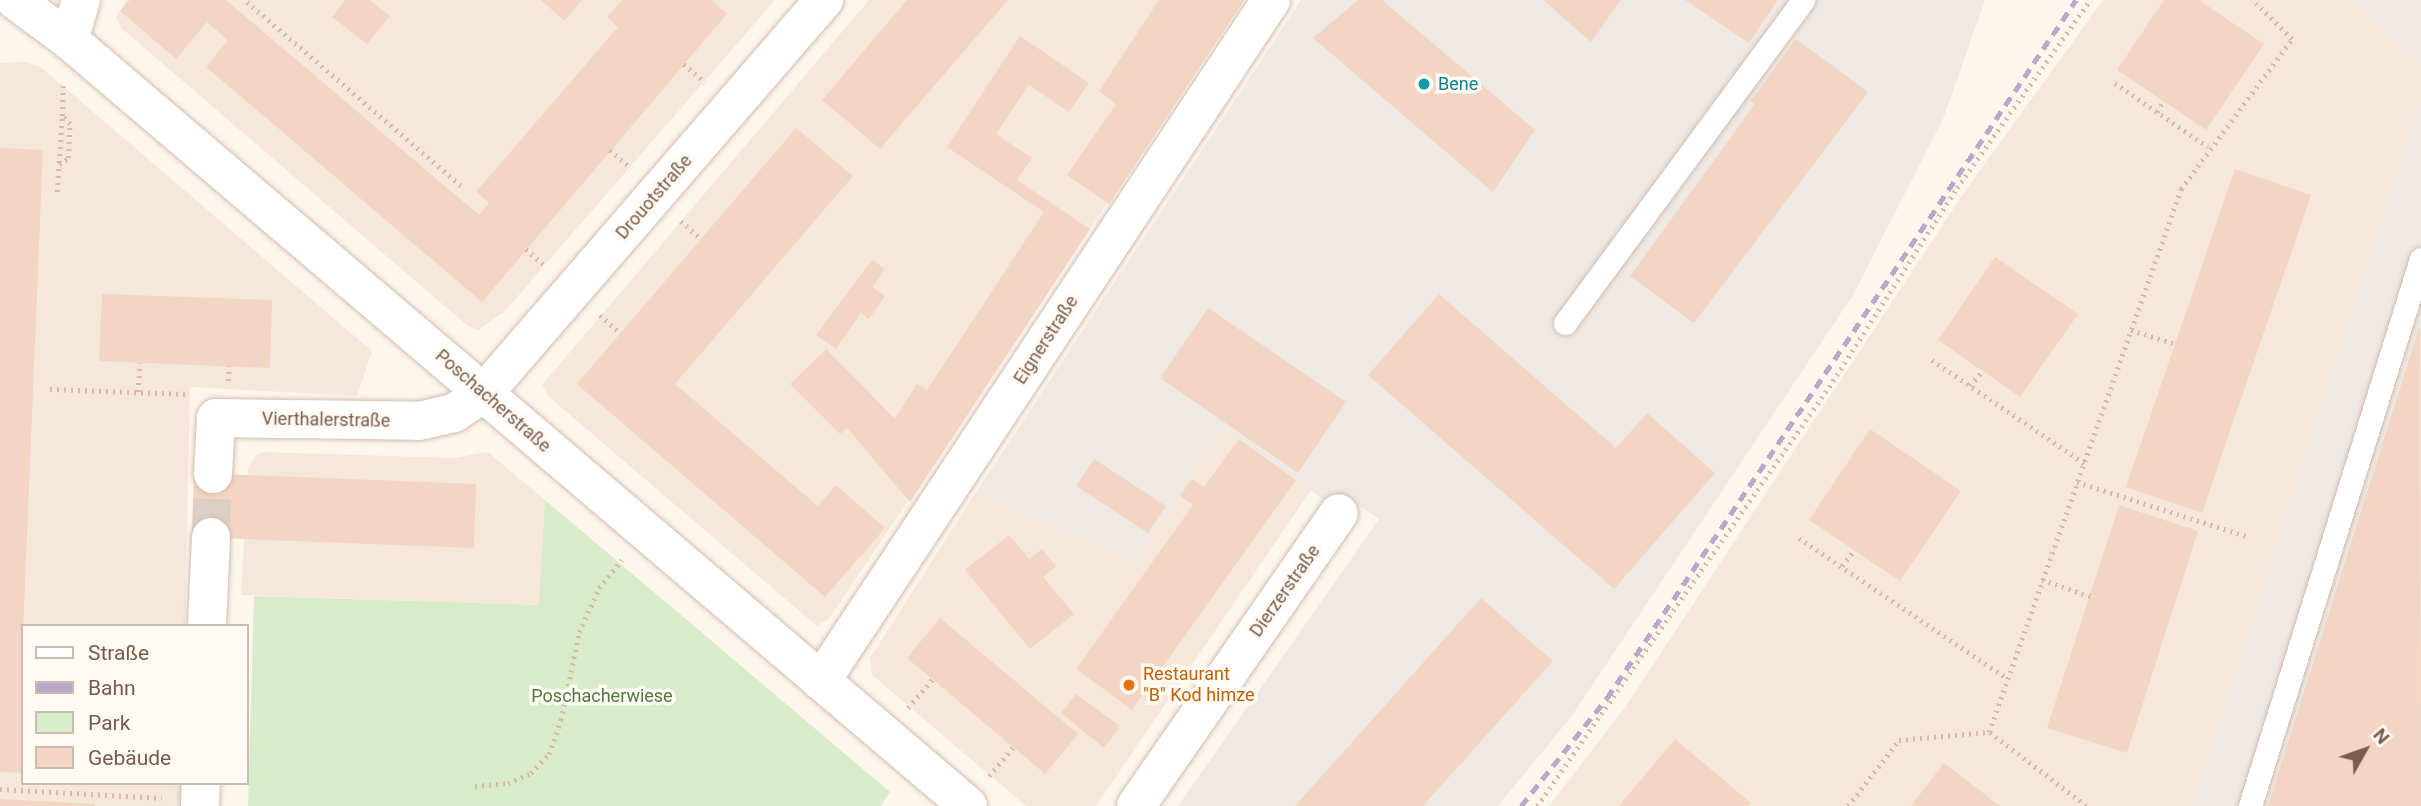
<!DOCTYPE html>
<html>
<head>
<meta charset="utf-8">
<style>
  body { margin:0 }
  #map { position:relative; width:2421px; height:806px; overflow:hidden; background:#fdf6ec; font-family:Roboto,sans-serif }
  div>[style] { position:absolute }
  .residential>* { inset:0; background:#f5e8da }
  .industrial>* { inset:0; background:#efe9e4 }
  .green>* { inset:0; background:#d8ecc9 }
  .building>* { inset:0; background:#f3d5c3 }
  .street-tunnel>* { height:38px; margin-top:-19px; transform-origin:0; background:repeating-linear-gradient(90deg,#dcd0c4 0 38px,transparent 0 57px) }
  .path>* { height:4.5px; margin-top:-2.25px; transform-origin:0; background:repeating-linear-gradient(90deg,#d9b8a5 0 2px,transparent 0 7px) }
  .roads { filter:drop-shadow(0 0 2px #d1beb0) drop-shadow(0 0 2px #d1beb0) }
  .lane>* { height:23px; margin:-11.5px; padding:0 11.5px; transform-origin:11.5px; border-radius:11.5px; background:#fff }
  .street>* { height:38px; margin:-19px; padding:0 19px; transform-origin:19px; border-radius:19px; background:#fff }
  .rail>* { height:5px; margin-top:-2.5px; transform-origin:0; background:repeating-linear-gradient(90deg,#b9a8c9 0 10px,transparent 0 17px) }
  .dots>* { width:19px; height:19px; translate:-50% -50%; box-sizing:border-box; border:4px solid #fffaf3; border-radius:50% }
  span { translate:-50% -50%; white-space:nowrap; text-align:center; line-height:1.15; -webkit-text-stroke:7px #fffaf3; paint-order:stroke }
  .culture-label { font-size:18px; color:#0d838f }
  .left { translate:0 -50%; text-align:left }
  .street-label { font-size:18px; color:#7a5c4d }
  .food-label { font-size:18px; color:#c56008 }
  .park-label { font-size:18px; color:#537a41 }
  .legend { position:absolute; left:21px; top:624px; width:228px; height:161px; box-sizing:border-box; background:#fffaf3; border:2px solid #cabbb1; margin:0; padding:9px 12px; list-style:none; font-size:21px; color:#7a5c4d }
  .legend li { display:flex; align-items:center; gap:14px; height:35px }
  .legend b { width:35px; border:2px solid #cabbb1 }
  .north { position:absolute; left:2330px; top:715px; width:70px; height:70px; -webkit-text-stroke:5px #fffaf3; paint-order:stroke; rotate:50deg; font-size:19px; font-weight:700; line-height:28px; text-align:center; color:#7a5c4d }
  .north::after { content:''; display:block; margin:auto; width:24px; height:32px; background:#7a5c4d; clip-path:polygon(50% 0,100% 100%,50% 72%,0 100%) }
</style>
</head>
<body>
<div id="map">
  <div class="residential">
    <div style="clip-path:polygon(126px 0,775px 0,505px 311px,478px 330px,468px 326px,121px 28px,116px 18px)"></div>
    <div style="clip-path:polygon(869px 0,1243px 0,829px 619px,817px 626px,549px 397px,542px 385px)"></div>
    <div style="clip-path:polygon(2103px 0,2351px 0,2421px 64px,2421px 98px,2193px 806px,1549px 806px,1626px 706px,1963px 194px)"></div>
    <div style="clip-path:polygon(27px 62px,42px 68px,372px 351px,357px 396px,190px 387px,185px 626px,23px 626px,23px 783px,181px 783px,181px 806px,0 806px,0 63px)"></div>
    <div style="clip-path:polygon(1222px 425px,1311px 490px,1096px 806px,1026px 806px,872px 675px,870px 658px,976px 492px,1134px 561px)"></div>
    <div style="clip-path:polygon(265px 452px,453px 458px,488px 452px,545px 500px,540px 605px,241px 595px,248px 468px,255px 456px)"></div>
  </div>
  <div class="industrial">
    <div style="clip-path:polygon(1301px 0,1985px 0,1943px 119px,1853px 295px,1571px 717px,1498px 806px,1178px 806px,1379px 519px,1348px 498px,1338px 510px,1222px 426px,1134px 562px,976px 492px)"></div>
    <div style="clip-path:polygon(2351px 0,2421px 0,2421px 64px)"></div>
    <div style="clip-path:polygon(2421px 98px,2421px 806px,2193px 806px)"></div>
  </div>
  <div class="green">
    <div style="clip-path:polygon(545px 500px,890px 792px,880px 806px,248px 806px,254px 596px,539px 605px)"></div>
  </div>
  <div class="building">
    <div style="clip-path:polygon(130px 0,226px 0,479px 215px,489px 203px,476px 192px,618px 27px,607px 17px,622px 0,711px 0,727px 14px,482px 302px,206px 67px,228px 40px,207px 22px,176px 59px,120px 11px)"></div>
    <div style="clip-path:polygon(345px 0,369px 0,390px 16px,367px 44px,332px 17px)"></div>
    <div style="clip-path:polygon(541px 0,582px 0,564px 21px)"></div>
    <div style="clip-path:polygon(907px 0,1008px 0,880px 149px,822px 100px)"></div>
    <div style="clip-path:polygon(1159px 0,1244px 0,1109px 204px,1067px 175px,1116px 104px,1099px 91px)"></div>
    <div style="clip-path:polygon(1358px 0,1382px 0,1535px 130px,1493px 192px,1313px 38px)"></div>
    <div style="clip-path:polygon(1543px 0,1621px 0,1591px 42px)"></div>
    <div style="clip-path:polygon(1685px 0,1778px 0,1749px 43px)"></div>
    <div style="clip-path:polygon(2164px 0,2199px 0,2264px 44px,2206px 130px,2117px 70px)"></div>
    <div style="clip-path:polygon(1020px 36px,1089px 83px,1069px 112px,1029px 85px,996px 134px,1032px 158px,1017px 180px,1090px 229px,910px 502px,847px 428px,840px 434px,790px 384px,826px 349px,895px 419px,917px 384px,927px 390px,1044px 212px,947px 147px)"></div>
    <div style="clip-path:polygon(1796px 39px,1868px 92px,1694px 323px,1630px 276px,1755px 104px,1751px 101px)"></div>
    <div style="clip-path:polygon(796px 128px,853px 176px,675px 384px,818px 506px,836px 485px,885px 528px,825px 597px,577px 384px)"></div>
    <div style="clip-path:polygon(0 148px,43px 150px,21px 680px,23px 773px,0 772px)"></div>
    <div style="clip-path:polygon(2235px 169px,2311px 195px,2202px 513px,2126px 487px)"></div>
    <div style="clip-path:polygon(1995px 257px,2078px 314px,2020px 397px,1938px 340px)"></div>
    <div style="clip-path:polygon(872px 260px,885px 269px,873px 287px,885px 296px,869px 319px,861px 313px,836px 349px,816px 335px)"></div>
    <div style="clip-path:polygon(102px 294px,272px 300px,270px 368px,99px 361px)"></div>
    <div style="clip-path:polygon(1439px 294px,1616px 448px,1647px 413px,1715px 473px,1614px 589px,1368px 375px)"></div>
    <div style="clip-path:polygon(1208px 308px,1346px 402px,1298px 473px,1160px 378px)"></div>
    <div style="clip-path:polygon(2420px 325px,2421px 806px,2268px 806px)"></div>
    <div style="clip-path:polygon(1870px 429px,1961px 491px,1900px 581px,1809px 520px)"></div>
    <div style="clip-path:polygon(1239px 439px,1296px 480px,1132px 710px,1076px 669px,1193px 505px,1180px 496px,1192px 479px,1204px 487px)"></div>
    <div style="clip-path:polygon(1094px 459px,1166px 506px,1148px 533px,1076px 486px)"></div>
    <div style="clip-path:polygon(194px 473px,476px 484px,474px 548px,192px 537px)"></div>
    <div style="clip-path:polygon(2119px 505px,2198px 531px,2127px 753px,2047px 728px)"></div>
    <div style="clip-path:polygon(1009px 535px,1029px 559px,1042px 549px,1056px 566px,1043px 577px,1074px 614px,1030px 649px,965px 570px)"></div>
    <div style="clip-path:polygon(1481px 598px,1553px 661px,1423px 806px,1295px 806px)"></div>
    <div style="clip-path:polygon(940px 618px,1078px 734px,1045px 774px,907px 658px)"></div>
    <div style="clip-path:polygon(1076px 694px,1120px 726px,1104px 748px,1061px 713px)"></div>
    <div style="clip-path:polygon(1675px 739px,1751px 803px,1748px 806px,1619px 806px)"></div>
    <div style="clip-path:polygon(1944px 763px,2000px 806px,1911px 806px)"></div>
    <div style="clip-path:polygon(0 799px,95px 804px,95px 806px,0 806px)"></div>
  </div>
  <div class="street-tunnel">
    <div style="left:211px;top:537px;width:63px;rotate:-88.2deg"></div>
  </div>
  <div class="path">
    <div style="left:247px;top:2px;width:286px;rotate:40.6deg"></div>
    <div style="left:684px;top:64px;width:28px;rotate:41deg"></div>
    <div style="left:2115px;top:83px;width:113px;rotate:34.5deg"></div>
    <div style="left:2157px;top:112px;width:13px;rotate:-61deg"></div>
    <div style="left:610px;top:150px;width:28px;rotate:41deg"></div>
    <div style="left:59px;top:163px;width:47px;rotate:-86.3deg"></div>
    <div style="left:57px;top:192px;width:28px;rotate:-86deg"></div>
    <div style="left:59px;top:164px;width:11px;rotate:-34deg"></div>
    <div style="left:68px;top:158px;width:34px;rotate:-87deg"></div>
    <div style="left:70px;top:124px;width:11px;rotate:-135deg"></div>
    <div style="left:62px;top:116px;width:30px;rotate:-88deg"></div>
    <div style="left:681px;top:221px;width:27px;rotate:42deg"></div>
    <div style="left:526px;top:249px;width:25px;rotate:42deg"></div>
    <div style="left:600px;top:315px;width:28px;rotate:41deg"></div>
    <div style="left:2131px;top:330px;width:46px;rotate:17.7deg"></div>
    <div style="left:1932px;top:360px;width:184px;rotate:34.1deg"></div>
    <div style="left:228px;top:381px;width:15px;rotate:-86deg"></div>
    <div style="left:1970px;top:386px;width:19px;rotate:-51deg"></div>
    <div style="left:50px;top:389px;width:136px;rotate:2.1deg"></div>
    <div style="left:138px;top:392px;width:29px;rotate:-86deg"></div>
    <div style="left:2077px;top:482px;width:177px;rotate:17.7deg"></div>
    <div style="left:1799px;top:538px;width:252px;rotate:34deg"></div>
    <div style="left:1842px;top:566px;width:20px;rotate:-53deg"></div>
    <div style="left:2042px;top:580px;width:51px;rotate:18.4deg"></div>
    <div style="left:908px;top:708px;width:38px;rotate:-50deg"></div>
    <div style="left:989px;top:776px;width:38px;rotate:-50deg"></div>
    <div style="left:475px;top:786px;width:33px;rotate:-5deg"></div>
    <div style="left:508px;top:783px;width:25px;rotate:-23deg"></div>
    <div style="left:531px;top:773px;width:26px;rotate:-47deg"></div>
    <div style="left:549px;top:754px;width:36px;rotate:-71deg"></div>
    <div style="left:561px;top:720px;width:90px;rotate:-78.4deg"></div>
    <div style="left:579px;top:632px;width:48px;rotate:-65.6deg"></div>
    <div style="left:599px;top:588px;width:36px;rotate:-51deg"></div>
    <div style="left:0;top:789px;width:162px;rotate:3.2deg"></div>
    <div style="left:1537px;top:806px;width:511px;rotate:-55.13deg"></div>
    <div style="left:1829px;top:387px;width:237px;rotate:-57.3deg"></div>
    <div style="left:1957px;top:188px;width:230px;rotate:-54.7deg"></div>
    <div style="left:1848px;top:806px;width:83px;rotate:-52.3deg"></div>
    <div style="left:1899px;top:740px;width:90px;rotate:-5.1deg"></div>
    <div style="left:2086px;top:806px;width:122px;rotate:-142.7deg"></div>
    <div style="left:1989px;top:732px;width:576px;rotate:-70.53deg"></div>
    <div style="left:2181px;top:189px;width:187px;rotate:-53.5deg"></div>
    <div style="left:2292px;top:39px;width:56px;rotate:-135.7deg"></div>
  </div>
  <div class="roads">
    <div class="lane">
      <div style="left:1565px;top:323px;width:401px;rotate:-53.6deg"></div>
      <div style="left:2250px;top:806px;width:573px;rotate:-72.64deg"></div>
    </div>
    <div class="street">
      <div style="left:15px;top:0;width:67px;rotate:36.5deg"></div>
      <div style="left:69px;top:40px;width:1181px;rotate:40.43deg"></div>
      <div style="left:69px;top:40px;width:42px;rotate:-73.3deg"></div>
      <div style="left:213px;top:474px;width:56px;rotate:-86.9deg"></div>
      <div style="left:216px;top:418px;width:203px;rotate:0.8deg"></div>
      <div style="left:419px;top:421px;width:36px;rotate:-13deg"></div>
      <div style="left:454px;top:413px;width:36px;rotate:-34deg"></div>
      <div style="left:484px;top:393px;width:520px;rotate:-49.14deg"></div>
      <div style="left:207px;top:626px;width:89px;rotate:-87.4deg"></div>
      <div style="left:821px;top:681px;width:816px;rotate:-56.54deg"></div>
      <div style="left:200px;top:806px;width:23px;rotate:-88deg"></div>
      <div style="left:1136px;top:806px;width:356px;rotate:-55.3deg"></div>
    </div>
  </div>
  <div class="rail">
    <div style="left:1521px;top:806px;width:138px;rotate:-51.5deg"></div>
    <div style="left:1607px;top:698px;width:841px;rotate:-56.1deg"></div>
  </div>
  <div class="dots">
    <div style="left:1424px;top:84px;background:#0f9aa8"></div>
    <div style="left:1129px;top:685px;background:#e8710a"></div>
  </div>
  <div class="culture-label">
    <span class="left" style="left:1438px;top:84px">Bene</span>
  </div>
  <div class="street-label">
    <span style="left:654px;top:197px;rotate:-49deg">Drouotstraße</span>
    <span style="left:1046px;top:340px;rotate:-57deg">Eignerstraße</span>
    <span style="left:493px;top:401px;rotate:41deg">Poschacherstraße</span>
    <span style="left:326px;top:420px;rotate:1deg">Vierthalerstraße</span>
    <span style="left:1285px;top:591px;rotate:-55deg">Dierzerstraße</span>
  </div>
  <div class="food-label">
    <span class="left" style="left:1143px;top:685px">Restaurant<br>"B" Kod himze</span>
  </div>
  <div class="park-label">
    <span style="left:602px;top:696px">Poschacherwiese</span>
  </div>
  <ul class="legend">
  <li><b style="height:9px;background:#fff"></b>Straße</li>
  <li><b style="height:9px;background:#b9a8c9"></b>Bahn</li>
  <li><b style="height:19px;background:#d8ecc9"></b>Park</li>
  <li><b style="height:19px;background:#f3d5c3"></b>Gebäude</li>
  </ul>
  <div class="north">N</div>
</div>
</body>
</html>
